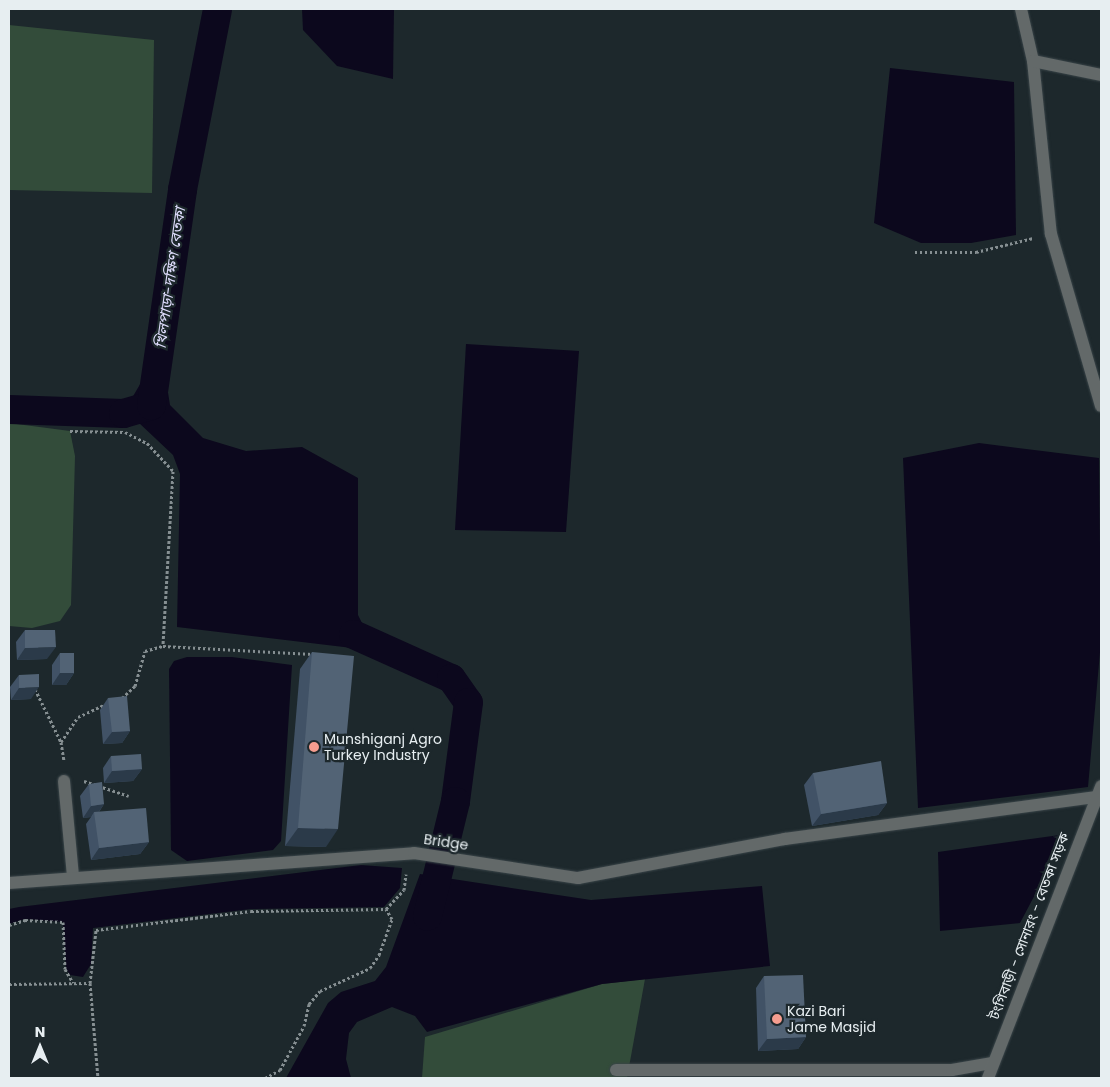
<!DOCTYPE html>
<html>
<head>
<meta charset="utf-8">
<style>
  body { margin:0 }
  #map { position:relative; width:1110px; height:1087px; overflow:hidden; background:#1d282c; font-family:Poppins,"Noto Sans Bengali",sans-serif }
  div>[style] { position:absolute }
  .green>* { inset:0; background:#334c3a }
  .water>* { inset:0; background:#0c081d }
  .canal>* { height:29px; margin:-14.5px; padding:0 14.5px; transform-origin:14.5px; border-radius:14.5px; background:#0c081d }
  .path>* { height:3px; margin-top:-1.5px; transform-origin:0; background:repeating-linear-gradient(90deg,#868f92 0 2.5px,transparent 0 5px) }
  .roads { filter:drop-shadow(0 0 1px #394448) drop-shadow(0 0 1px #394448) }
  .minor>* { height:12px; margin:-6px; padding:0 6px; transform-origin:6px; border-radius:6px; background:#636969 }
  .wall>* { inset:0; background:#415266 }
  .shaded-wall>* { inset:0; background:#2b3a49 }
  .building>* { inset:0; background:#526375 }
  .dots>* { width:14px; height:14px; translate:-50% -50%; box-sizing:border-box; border:2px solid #1d282c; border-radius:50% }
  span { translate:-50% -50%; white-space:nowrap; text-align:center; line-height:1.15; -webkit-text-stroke:4.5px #1d282c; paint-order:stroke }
  .poi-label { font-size:14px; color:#e7eef1 }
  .left { translate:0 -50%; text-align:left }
  .street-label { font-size:14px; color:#e7eef1 }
  .water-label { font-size:15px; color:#dfddfd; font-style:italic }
  .frame { position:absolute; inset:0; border:10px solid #e7eef1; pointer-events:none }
  .north { position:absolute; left:15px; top:1022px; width:50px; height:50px; -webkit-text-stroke:4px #1d282c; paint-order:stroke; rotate:0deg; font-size:14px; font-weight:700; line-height:20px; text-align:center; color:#e7eef1 }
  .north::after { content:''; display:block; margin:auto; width:18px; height:22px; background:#e7eef1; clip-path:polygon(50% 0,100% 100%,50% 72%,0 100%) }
</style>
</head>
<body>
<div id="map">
  <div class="green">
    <div style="clip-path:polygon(9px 25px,154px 40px,152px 193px,9px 190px)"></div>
    <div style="clip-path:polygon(9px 423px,70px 431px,75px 456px,71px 605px,60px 621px,32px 628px,9px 626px)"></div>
    <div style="clip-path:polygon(645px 979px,627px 1078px,422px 1078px,425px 1037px,602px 984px)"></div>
  </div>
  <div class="water">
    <div style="clip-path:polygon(302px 9px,394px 9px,393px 79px,337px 66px,303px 30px)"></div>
    <div style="clip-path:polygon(890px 68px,1014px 82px,1016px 235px,971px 243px,921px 243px,874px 223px)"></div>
    <div style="clip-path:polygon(466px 344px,579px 351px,566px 532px,455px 530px)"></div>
    <div style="clip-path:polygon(153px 362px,164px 367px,170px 405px,203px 438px,246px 451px,302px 447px,358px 478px,358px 615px,364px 627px,390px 647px,385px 657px,352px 648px,177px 627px,180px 474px,173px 455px,138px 422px,122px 419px,120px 408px,132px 398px)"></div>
    <div style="clip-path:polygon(979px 443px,1099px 458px,1101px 641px,1088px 787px,918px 808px,903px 458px)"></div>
    <div style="clip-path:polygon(187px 657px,232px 657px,292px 665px,281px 841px,273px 850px,187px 861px,171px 850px,169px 669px,174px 661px)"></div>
    <div style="clip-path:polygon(1067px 834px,1020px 923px,940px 931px,938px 852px)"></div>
    <div style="clip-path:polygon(361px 865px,402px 868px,400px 888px,384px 907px,251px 909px,93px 928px,91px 964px,83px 977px,70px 975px,66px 968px,63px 922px,25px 919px,9px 924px,9px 909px,19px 907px)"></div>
    <div style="clip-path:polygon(420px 874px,591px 900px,762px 886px,770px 966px,602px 984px,427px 1032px,415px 1016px,392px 1007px,357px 1022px,349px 1033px,346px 1059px,351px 1078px,286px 1078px,328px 1003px,341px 992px,375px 981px,386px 967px)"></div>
  </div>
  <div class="canal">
    <div style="left:9px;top:409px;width:114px;rotate:2deg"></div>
    <div style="left:123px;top:413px;width:29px;rotate:-16deg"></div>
    <div style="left:151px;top:405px;width:218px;rotate:-81.8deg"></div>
    <div style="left:182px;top:189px;width:183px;rotate:-79deg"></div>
    <div style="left:353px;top:634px;width:107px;rotate:24.2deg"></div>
    <div style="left:451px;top:678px;width:29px;rotate:55deg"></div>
    <div style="left:468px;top:702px;width:100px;rotate:97.5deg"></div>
    <div style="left:455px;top:801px;width:118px;rotate:103.7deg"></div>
  </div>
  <div class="path">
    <div style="left:915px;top:252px;width:61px"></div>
    <div style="left:976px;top:252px;width:59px;rotate:-13.8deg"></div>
    <div style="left:70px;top:431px;width:55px;rotate:1deg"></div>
    <div style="left:125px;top:432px;width:25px;rotate:27deg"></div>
    <div style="left:147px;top:443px;width:38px;rotate:47deg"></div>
    <div style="left:173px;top:471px;width:175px;rotate:93.3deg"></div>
    <div style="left:35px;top:689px;width:59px;rotate:63.9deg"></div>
    <div style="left:61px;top:742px;width:19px;rotate:81deg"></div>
    <div style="left:122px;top:698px;width:18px;rotate:-43deg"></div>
    <div style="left:135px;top:686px;width:36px;rotate:-74deg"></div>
    <div style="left:145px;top:651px;width:19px;rotate:-16deg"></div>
    <div style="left:163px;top:646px;width:150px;rotate:3.1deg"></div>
    <div style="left:61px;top:742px;width:30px;rotate:-56deg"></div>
    <div style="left:78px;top:717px;width:31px;rotate:-25deg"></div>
    <div style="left:84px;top:781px;width:47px;rotate:18.4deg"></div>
    <div style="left:9px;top:925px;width:17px;rotate:-17deg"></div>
    <div style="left:25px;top:920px;width:38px;rotate:3deg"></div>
    <div style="left:63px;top:922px;width:47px;rotate:87.6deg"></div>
    <div style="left:65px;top:969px;width:16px;rotate:60deg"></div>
    <div style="left:90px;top:983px;width:53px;rotate:-83.5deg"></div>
    <div style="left:96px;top:930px;width:156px;rotate:-7deg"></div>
    <div style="left:251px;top:911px;width:135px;rotate:-0.8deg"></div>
    <div style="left:386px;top:909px;width:26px;rotate:-47deg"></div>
    <div style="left:404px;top:890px;width:16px;rotate:-83deg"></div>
    <div style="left:9px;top:984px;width:81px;rotate:-0.7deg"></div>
    <div style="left:90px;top:983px;width:95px;rotate:85.2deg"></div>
    <div style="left:265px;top:1078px;width:17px;rotate:-28deg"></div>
    <div style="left:280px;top:1070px;width:50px;rotate:-61.4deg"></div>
    <div style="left:304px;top:1026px;width:23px;rotate:-77deg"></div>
    <div style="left:309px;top:1004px;width:17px;rotate:-50deg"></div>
    <div style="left:320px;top:991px;width:55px;rotate:-24.7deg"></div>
    <div style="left:370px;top:968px;width:16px;rotate:-55deg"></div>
    <div style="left:379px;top:955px;width:38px;rotate:-70deg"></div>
    <div style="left:392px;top:919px;width:12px;rotate:-121deg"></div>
  </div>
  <div class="roads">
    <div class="minor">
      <div style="left:1021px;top:9px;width:53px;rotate:77deg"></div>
      <div style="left:1033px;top:61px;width:174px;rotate:84.1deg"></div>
      <div style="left:1051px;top:234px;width:179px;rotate:73.8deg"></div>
      <div style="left:1033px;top:61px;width:69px;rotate:11.6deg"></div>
      <div style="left:64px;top:781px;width:96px;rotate:84.6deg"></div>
      <div style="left:9px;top:883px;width:406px;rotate:-4.2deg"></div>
      <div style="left:414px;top:853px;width:166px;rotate:8.7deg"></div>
      <div style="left:578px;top:878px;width:211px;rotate:-10.7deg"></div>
      <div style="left:785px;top:839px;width:314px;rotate:-7.7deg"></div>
      <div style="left:616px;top:1070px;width:336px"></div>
      <div style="left:952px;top:1070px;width:41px;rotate:-9.9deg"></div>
      <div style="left:988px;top:1078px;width:313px;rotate:-68.8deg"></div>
    </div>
  </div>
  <div class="wall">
    <div style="clip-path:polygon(25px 630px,47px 659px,17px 660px,16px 642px)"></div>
    <div style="clip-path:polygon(312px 652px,326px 847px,285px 846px,300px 669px)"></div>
    <div style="clip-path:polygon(60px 653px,74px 673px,66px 685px,52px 685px,52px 665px)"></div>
    <div style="clip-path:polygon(19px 675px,31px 699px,11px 700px,10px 687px)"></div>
    <div style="clip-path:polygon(108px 698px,130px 731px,122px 743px,103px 744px,100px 710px)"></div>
    <div style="clip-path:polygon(111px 756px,142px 769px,133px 781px,104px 783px,103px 768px)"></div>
    <div style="clip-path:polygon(813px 773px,887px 803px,878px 815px,812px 826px,804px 785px)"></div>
    <div style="clip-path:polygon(89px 784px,104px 804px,99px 812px,149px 842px,140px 854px,91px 860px,86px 824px,91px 817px,83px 818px,80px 796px)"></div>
    <div style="clip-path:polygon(764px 976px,806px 1037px,798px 1049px,758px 1051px,756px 988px)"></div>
  </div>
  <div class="shaded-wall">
    <div style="clip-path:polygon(56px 647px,47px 659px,17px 660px,25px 648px)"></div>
    <div style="clip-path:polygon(60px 673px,74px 673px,66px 685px,52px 685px)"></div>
    <div style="clip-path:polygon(39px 687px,31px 699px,11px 700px,19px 688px)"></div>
    <div style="clip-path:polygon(130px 731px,122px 743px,103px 744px,112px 732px)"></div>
    <div style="clip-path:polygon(142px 769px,133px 781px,104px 783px,112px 771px)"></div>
    <div style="clip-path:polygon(887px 803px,878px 815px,812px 826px,821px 814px)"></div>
    <div style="clip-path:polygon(104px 804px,96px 816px,94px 812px,91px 817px,83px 818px,91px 806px)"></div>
    <div style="clip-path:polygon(298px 828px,338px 829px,326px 847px,285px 846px)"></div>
    <div style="clip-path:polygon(149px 842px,140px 854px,91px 860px,99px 848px)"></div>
    <div style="clip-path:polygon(806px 1037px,798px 1049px,758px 1051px,767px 1039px)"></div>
  </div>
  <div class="building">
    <div style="clip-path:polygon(25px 630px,55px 630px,56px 647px,25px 648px)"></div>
    <div style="clip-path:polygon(312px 652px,354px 656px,338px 829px,298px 828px)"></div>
    <div style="clip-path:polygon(60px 653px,74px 653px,74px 673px,60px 673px)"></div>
    <div style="clip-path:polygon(39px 674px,39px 687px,19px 688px,19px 675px)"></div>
    <div style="clip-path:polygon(127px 696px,130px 731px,112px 732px,108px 698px)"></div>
    <div style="clip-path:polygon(141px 754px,142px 769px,112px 771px,111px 756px)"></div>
    <div style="clip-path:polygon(881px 761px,887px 803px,821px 814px,813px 773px)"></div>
    <div style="clip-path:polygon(102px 782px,104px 804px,91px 806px,89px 784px)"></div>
    <div style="clip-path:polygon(146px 808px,149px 842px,99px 848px,94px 812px)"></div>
    <div style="clip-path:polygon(803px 975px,806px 1037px,767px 1039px,764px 976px)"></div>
  </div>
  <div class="dots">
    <div style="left:314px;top:747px;background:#f59d8f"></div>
    <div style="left:777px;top:1019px;background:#f59d8f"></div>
  </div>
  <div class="poi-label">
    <span class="left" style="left:324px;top:747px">Munshiganj Agro<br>Turkey Industry</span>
    <span class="left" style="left:787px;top:1019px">Kazi Bari<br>Jame Masjid</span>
  </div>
  <div class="street-label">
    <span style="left:446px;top:842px;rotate:8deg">Bridge</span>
    <span style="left:1029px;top:926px;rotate:-69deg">টংগিবাড়ী - সোনারং - বেতকা সড়ক</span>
  </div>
  <div class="water-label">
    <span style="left:170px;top:278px;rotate:-82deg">খিলপাড়া-দক্ষিণ বেতকা</span>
  </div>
  <div class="frame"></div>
  <div class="north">N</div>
</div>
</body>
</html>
